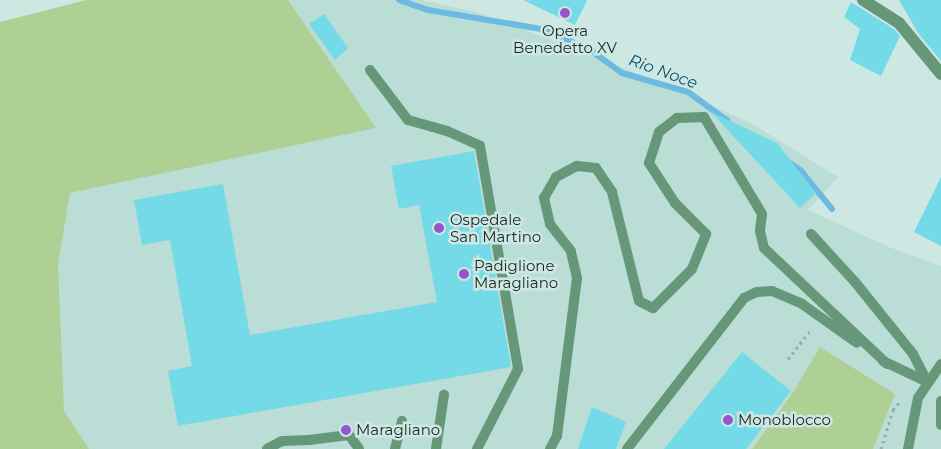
<!DOCTYPE html>
<html>
<head>
<meta charset="utf-8">
<style>
  body { margin:0 }
  #map { position:relative; width:941px; height:449px; overflow:hidden; background:#cde8e3; font-family:Montserrat,sans-serif }
  div>[style] { position:absolute }
  .built>* { inset:0; background:#baddd6 }
  .green>* { inset:0; background:#aed094 }
  .stream>* { height:6px; margin:-3px; padding:0 3px; transform-origin:3px; border-radius:3px; background:#6bbae1 }
  .building>* { inset:0; background:#75dae7 }
  .path>* { height:3px; margin-top:-1.5px; transform-origin:0; background:repeating-linear-gradient(90deg,#98ada9 0 2.5px,transparent 0 6.5px) }
  .service>* { height:10px; margin:-5px; padding:0 5px; transform-origin:5px; border-radius:5px; background:#669779 }
  .minor>* { height:12px; margin:-6px; padding:0 6px; transform-origin:6px; border-radius:6px; background:#669779 }
  .dots>* { width:14px; height:14px; translate:-50% -50%; box-sizing:border-box; border:2px solid #cde8e3; border-radius:50% }
  span { translate:-50% -50%; white-space:nowrap; text-align:center; line-height:1.15; -webkit-text-stroke:5px #cde8e3; paint-order:stroke }
  .poi-label { font-size:15px; color:#1c2624 }
  .left { translate:0 -50%; text-align:left }
  .water-label { font-size:16px; color:#0e4f6a; font-style:italic }
</style>
</head>
<body>
<div id="map">
  <div class="built">
    <div style="clip-path:polygon(288px 0,422px 0,480px 13px,607px 61px,751px 123px,838px 177px,808px 210px,889px 247px,941px 266px,941px 449px,0 449px,0 255px,70px 193px,375px 128px)"></div>
  </div>
  <div class="green">
    <div style="clip-path:polygon(86px 0,288px 0,376px 128px,70px 193px,58px 264px,64px 411px,89px 449px,0 449px,0 22px)"></div>
    <div style="clip-path:polygon(820px 347px,895px 394px,873px 449px,752px 449px,792px 394px)"></div>
  </div>
  <div class="stream">
    <div style="left:399px;top:0;width:31px;rotate:19deg"></div>
    <div style="left:428px;top:10px;width:121px;rotate:9.5deg"></div>
    <div style="left:547px;top:30px;width:51px;rotate:25.6deg"></div>
    <div style="left:593px;top:52px;width:36px;rotate:36deg"></div>
    <div style="left:622px;top:73px;width:69px;rotate:16.1deg"></div>
    <div style="left:688px;top:92px;width:49px;rotate:35.9deg"></div>
    <div style="left:790px;top:163px;width:14px;rotate:36deg"></div>
    <div style="left:801px;top:171px;width:49px;rotate:50.8deg"></div>
  </div>
  <div class="building">
    <div style="clip-path:polygon(523px 0,587px 0,575px 25px)"></div>
    <div style="clip-path:polygon(899px 0,941px 0,941px 61px,918px 33px)"></div>
    <div style="clip-path:polygon(851px 2px,894px 29px,900px 36px,881px 76px,850px 60px,860px 29px,844px 17px)"></div>
    <div style="clip-path:polygon(324px 14px,348px 48px,335px 60px,309px 24px)"></div>
    <div style="clip-path:polygon(711px 112px,777px 143px,816px 193px,800px 208px)"></div>
    <div style="clip-path:polygon(474px 151px,511px 367px,178px 426px,168px 371px,192px 366px,170px 240px,142px 245px,134px 200px,223px 184px,250px 335px,437px 302px,419px 205px,399px 209px,391px 166px)"></div>
    <div style="clip-path:polygon(941px 177px,941px 246px,914px 232px)"></div>
    <div style="clip-path:polygon(742px 352px,791px 391px,746px 449px,664px 449px)"></div>
    <div style="clip-path:polygon(592px 407px,626px 422px,616px 449px,578px 449px)"></div>
  </div>
  <div class="path">
    <div style="left:788px;top:359px;width:37px;rotate:-52deg"></div>
    <div style="left:881px;top:449px;width:41px;rotate:-72.9deg"></div>
    <div style="left:893px;top:410px;width:11px;rotate:-52deg"></div>
  </div>
  <div class="service">
    <div style="left:370px;top:70px;width:63px;rotate:52.8deg"></div>
    <div style="left:408px;top:120px;width:41px;rotate:15.8deg"></div>
    <div style="left:447px;top:131px;width:36px;rotate:24deg"></div>
    <div style="left:480px;top:146px;width:226px;rotate:80.3deg"></div>
    <div style="left:518px;top:369px;width:90px;rotate:117.1deg"></div>
    <div style="left:811px;top:234px;width:65px;rotate:47.5deg"></div>
    <div style="left:855px;top:282px;width:92px;rotate:51.1deg"></div>
    <div style="left:913px;top:354px;width:31px;rotate:63deg"></div>
    <div style="left:883px;top:361px;width:49px;rotate:25.5deg"></div>
    <div style="left:941px;top:401px;width:24px;rotate:90deg"></div>
    <div style="left:267px;top:449px;width:17px;rotate:-28deg"></div>
    <div style="left:282px;top:441px;width:27px;rotate:-2deg"></div>
    <div style="left:309px;top:440px;width:40px;rotate:-7.1deg"></div>
    <div style="left:349px;top:435px;width:17px;rotate:54deg"></div>
    <div style="left:395px;top:449px;width:29px;rotate:-76deg"></div>
    <div style="left:436px;top:449px;width:55px;rotate:-81.6deg"></div>
    <div style="left:550px;top:449px;width:15px;rotate:-62deg"></div>
    <div style="left:557px;top:436px;width:159px;rotate:-82.8deg"></div>
    <div style="left:577px;top:278px;width:28px;rotate:-103deg"></div>
    <div style="left:571px;top:251px;width:34px;rotate:-128deg"></div>
    <div style="left:550px;top:224px;width:27px;rotate:-103deg"></div>
    <div style="left:544px;top:198px;width:24px;rotate:-60deg"></div>
    <div style="left:556px;top:177px;width:24px;rotate:-28deg"></div>
    <div style="left:577px;top:166px;width:19px;rotate:6deg"></div>
    <div style="left:596px;top:168px;width:29px;rotate:56deg"></div>
    <div style="left:612px;top:192px;width:112px;rotate:76.1deg"></div>
    <div style="left:639px;top:301px;width:16px;rotate:27deg"></div>
    <div style="left:653px;top:308px;width:55px;rotate:-45deg"></div>
    <div style="left:692px;top:269px;width:38px;rotate:-68deg"></div>
    <div style="left:706px;top:234px;width:44px;rotate:-135deg"></div>
    <div style="left:675px;top:203px;width:48px;rotate:-123deg"></div>
    <div style="left:649px;top:163px;width:33px;rotate:-72deg"></div>
    <div style="left:659px;top:132px;width:23px;rotate:-38deg"></div>
    <div style="left:677px;top:118px;width:27px;rotate:-2deg"></div>
    <div style="left:704px;top:117px;width:113px;rotate:59.1deg"></div>
    <div style="left:762px;top:214px;width:17px;rotate:97deg"></div>
    <div style="left:760px;top:231px;width:17px;rotate:77deg"></div>
    <div style="left:764px;top:248px;width:169px;rotate:43.3deg"></div>
    <div style="left:627px;top:449px;width:191px;rotate:-52.2deg"></div>
    <div style="left:744px;top:298px;width:14px;rotate:-25deg"></div>
    <div style="left:757px;top:292px;width:15px;rotate:-4deg"></div>
    <div style="left:772px;top:291px;width:33px;rotate:23deg"></div>
    <div style="left:802px;top:304px;width:67px;rotate:35.3deg"></div>
    <div style="left:908px;top:449px;width:52px;rotate:-78.9deg"></div>
    <div style="left:918px;top:398px;width:41px;rotate:-55.9deg"></div>
  </div>
  <div class="minor">
    <div style="left:863px;top:0;width:43px;rotate:32.6deg"></div>
    <div style="left:899px;top:23px;width:66px;rotate:50.5deg"></div>
  </div>
  <div class="dots">
    <div style="left:565px;top:13px;background:#9556cd"></div>
    <div style="left:439px;top:228px;background:#9556cd"></div>
    <div style="left:464px;top:274px;background:#9556cd"></div>
    <div style="left:728px;top:420px;background:#9556cd"></div>
    <div style="left:346px;top:430px;background:#9556cd"></div>
  </div>
  <div class="poi-label">
    <span style="left:565px;top:39px">Opera<br>Benedetto XV</span>
    <span class="left" style="left:450px;top:228px">Ospedale<br>San Martino</span>
    <span class="left" style="left:474px;top:274px">Padiglione<br>Maragliano</span>
    <span class="left" style="left:738px;top:420px">Monoblocco</span>
    <span class="left" style="left:356px;top:430px">Maragliano</span>
  </div>
  <div class="water-label">
    <span style="left:663px;top:72px;rotate:20deg">Rio Noce</span>
  </div>
</div>
</body>
</html>
